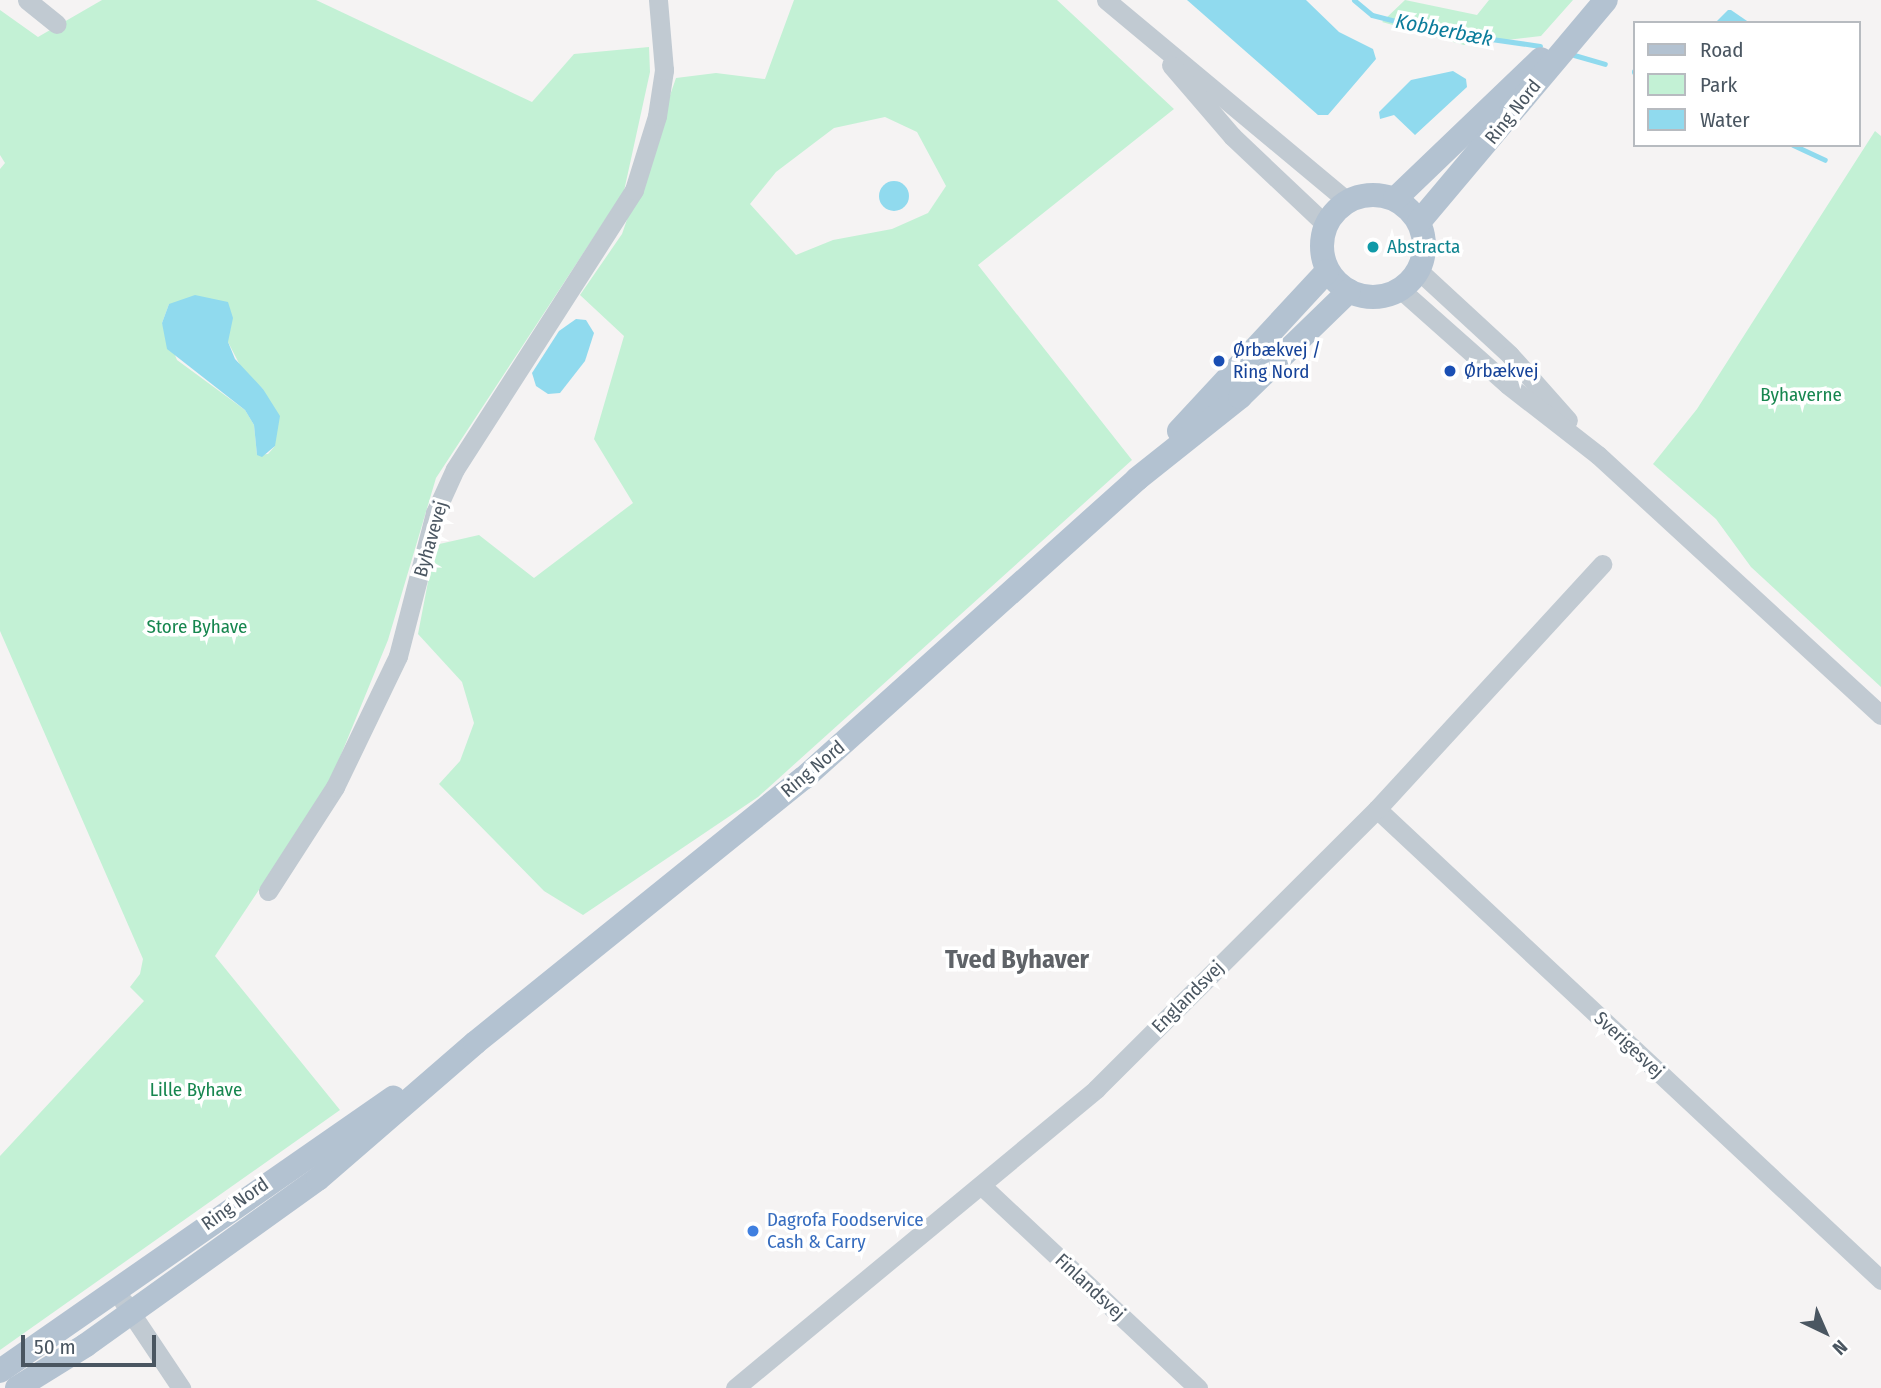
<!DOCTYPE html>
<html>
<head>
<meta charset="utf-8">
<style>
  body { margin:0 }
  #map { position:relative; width:1881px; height:1388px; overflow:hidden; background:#f5f3f3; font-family:"Fira Sans Condensed",sans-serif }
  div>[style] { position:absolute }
  .green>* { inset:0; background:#c3f1d5 }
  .water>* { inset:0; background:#90daee }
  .round { border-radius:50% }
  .stream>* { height:5px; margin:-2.5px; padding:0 2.5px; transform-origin:2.5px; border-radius:2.5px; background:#90daee }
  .minor>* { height:19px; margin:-9.5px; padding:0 9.5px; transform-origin:9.5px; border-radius:9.5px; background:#c1cad2 }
  .major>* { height:24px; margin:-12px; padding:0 12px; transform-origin:12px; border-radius:12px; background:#b3c2d1 }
  .major>.ring { margin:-12px; padding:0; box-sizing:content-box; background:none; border:24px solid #b3c2d1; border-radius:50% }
  .dots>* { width:19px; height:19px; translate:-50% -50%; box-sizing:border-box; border:4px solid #fff; border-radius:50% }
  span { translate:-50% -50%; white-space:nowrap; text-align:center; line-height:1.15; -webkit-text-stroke:7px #fff; paint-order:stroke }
  .street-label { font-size:19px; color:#4a5661 }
  .culture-label { font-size:19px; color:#0d838f }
  .left { translate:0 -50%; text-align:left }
  .transit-label { font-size:19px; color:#164399 }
  .park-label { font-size:19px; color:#17864f }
  .shop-label { font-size:19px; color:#366cbe }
  .water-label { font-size:21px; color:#0c7c9b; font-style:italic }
  .district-label { font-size:26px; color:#5f6368; font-weight:700 }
  .legend { position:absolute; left:1633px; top:21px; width:228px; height:126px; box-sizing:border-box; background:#fff; border:2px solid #b7bbc0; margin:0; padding:9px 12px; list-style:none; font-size:21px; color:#4a5661 }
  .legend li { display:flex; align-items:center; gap:14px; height:35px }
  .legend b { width:35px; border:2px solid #b7bbc0 }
  .north { position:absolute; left:1790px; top:1297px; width:70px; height:70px; -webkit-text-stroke:5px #fff; paint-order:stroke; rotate:136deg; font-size:19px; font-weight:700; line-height:28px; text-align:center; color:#4a5661 }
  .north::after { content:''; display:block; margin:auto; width:24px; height:32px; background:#4a5661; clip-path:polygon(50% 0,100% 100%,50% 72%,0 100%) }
  .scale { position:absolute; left:21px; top:1335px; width:135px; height:32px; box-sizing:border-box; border:4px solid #4a5661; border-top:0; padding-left:9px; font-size:21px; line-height:24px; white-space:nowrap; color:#4a5661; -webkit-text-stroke:5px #fff; paint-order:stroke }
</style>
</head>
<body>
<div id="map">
  <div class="green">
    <div style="clip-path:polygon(evenodd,102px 0,316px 0,532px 102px,574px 54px,649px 47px,650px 72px,624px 191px,436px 478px,388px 640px,329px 784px,215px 956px,340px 1110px,0 1350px,0 1156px,144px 1001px,130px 987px,140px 974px,143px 959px,0 631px,0 169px,5px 163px,0 155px,0 10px,38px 37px,102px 0,169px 304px,228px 342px,243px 371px,263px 389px,275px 446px,268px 454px,257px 455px,254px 425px,245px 410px,177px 360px,162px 323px,169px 304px)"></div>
    <div style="clip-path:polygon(evenodd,794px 0,1057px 0,1174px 109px,978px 265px,1132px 460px,758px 797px,583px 915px,544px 891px,439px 784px,460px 761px,474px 723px,462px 682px,418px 634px,435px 545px,479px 535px,534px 578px,633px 503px,594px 439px,624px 336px,580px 295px,622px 234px,676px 78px,716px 73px,765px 79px,794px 0,885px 117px,917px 132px,946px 186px,928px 213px,892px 229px,833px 240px,796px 255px,750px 204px,776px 172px,834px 128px,885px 117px)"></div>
    <div style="clip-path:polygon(1405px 0,1477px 15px,1489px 0,1573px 0,1541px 36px,1464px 45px,1382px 22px)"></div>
    <div style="clip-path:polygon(1875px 131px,1881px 136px,1881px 687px,1751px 567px,1716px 519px,1653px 464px,1697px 409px)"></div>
  </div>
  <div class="water">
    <div style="clip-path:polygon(1187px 0,1306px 0,1339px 32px,1373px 49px,1376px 59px,1328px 115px,1318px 115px)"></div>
    <div style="clip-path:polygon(1728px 10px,1731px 10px,1750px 23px,1715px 23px)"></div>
    <div style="clip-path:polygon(1453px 71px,1466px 79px,1467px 87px,1415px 135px,1394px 115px,1380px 119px,1379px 112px,1411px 80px)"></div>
    <div class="round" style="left:879px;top:181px;width:30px;height:30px"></div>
    <div style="clip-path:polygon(195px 295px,228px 302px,233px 318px,228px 342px,235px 359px,263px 389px,280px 416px,275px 446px,262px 457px,257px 455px,254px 425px,245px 410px,167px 349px,162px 323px,169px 304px)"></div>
    <div style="clip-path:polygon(576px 319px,586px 320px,594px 333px,585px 361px,560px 393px,548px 394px,536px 386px,532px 373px,559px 331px)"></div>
  </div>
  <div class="stream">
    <div style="left:1354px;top:0;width:23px;rotate:40deg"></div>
    <div style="left:1372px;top:15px;width:65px;rotate:14.3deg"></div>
    <div style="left:1435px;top:31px;width:106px;rotate:8.1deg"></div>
    <div style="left:1574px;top:55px;width:32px;rotate:16deg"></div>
    <div style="left:1634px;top:71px;width:1px;rotate:90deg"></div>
    <div style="left:1793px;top:145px;width:35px;rotate:25deg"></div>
  </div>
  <div class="minor">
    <div style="left:27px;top:0;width:38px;rotate:39deg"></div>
    <div style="left:1106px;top:0;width:314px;rotate:39.8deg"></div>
    <div style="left:1171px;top:65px;width:94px;rotate:49.3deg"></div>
    <div style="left:1232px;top:136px;width:129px;rotate:43.4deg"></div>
    <div style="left:1418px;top:270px;width:125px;rotate:42.7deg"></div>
    <div style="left:1510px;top:355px;width:87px;rotate:48.3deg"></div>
    <div style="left:1400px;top:289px;width:144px;rotate:41.6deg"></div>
    <div style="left:1508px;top:385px;width:114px;rotate:37.9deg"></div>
    <div style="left:1598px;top:455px;width:384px;rotate:42.6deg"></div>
    <div style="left:1377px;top:809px;width:690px;rotate:43.06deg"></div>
    <div style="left:268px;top:891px;width:124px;rotate:-57.2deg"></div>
    <div style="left:335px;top:787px;width:145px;rotate:-64.3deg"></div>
    <div style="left:398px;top:656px;width:148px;rotate:-75.5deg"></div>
    <div style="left:435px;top:513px;width:48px;rotate:-65.6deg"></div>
    <div style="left:455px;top:469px;width:331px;rotate:-57.3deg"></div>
    <div style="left:634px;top:190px;width:77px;rotate:-72.7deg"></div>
    <div style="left:657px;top:116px;width:47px;rotate:-81.3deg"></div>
    <div style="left:664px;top:70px;width:70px;rotate:-94.9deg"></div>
    <div style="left:982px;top:1186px;width:296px;rotate:43.1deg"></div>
    <div style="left:123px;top:1301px;width:105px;rotate:56.3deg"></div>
    <div style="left:735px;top:1388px;width:469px;rotate:-39.6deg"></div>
    <div style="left:1096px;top:1089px;width:397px;rotate:-44.9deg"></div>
    <div style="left:1377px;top:809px;width:333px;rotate:-47.4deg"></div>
  </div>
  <div class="major">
    <div class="ring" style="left:1322px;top:195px;width:78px;height:78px"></div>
    <div style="left:1395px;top:199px;width:202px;rotate:-43.8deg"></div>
    <div style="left:1419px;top:222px;width:290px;rotate:-49.9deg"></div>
    <div style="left:1179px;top:431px;width:218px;rotate:-47.2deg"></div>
    <div style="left:0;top:1371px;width:479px;rotate:-34.8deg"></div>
    <div style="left:17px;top:1388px;width:81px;rotate:-31.9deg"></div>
    <div style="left:86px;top:1345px;width:285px;rotate:-35.6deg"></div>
    <div style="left:318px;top:1179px;width:208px;rotate:-40.9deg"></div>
    <div style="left:475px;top:1043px;width:422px;rotate:-38.9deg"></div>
    <div style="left:804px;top:778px;width:448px;rotate:-41.9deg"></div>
    <div style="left:1137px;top:479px;width:132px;rotate:-38.5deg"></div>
    <div style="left:1240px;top:397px;width:152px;rotate:-44.2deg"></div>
  </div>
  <div class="dots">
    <div style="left:1373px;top:247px;background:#0f9aa8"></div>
    <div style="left:1219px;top:361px;background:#1a4fb4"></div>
    <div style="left:1450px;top:371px;background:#1a4fb4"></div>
    <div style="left:753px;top:1231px;background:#3f7fe0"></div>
  </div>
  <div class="street-label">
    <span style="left:1513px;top:112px;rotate:-51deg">Ring Nord</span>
    <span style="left:431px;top:539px;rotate:-74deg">Byhavevej</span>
    <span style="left:813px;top:769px;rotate:-40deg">Ring Nord</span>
    <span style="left:1188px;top:997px;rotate:-45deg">Englandsvej</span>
    <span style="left:1629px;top:1045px;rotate:43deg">Sverigesvej</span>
    <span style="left:235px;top:1204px;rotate:-35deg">Ring Nord</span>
    <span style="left:1090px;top:1287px;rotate:43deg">Finlandsvej</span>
  </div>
  <div class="culture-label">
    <span class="left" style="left:1387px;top:247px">Abstracta</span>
  </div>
  <div class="transit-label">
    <span class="left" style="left:1233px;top:361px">Ørbækvej /<br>Ring Nord</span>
    <span class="left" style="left:1464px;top:371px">Ørbækvej</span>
  </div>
  <div class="park-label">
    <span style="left:1801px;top:395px">Byhaverne</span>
    <span style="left:197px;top:627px">Store Byhave</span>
    <span style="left:196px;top:1090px">Lille Byhave</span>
  </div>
  <div class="shop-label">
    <span class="left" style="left:767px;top:1231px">Dagrofa Foodservice<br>Cash &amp; Carry</span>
  </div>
  <div class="water-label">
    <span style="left:1444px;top:30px;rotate:11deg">Kobberbæk</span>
  </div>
  <div class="district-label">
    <span style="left:1017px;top:960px">Tved Byhaver</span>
  </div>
  <ul class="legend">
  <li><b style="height:9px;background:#b3c2d1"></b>Road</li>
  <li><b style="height:19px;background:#c3f1d5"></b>Park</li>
  <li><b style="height:19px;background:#90daee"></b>Water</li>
  </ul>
  <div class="north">N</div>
  <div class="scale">50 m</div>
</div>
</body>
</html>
